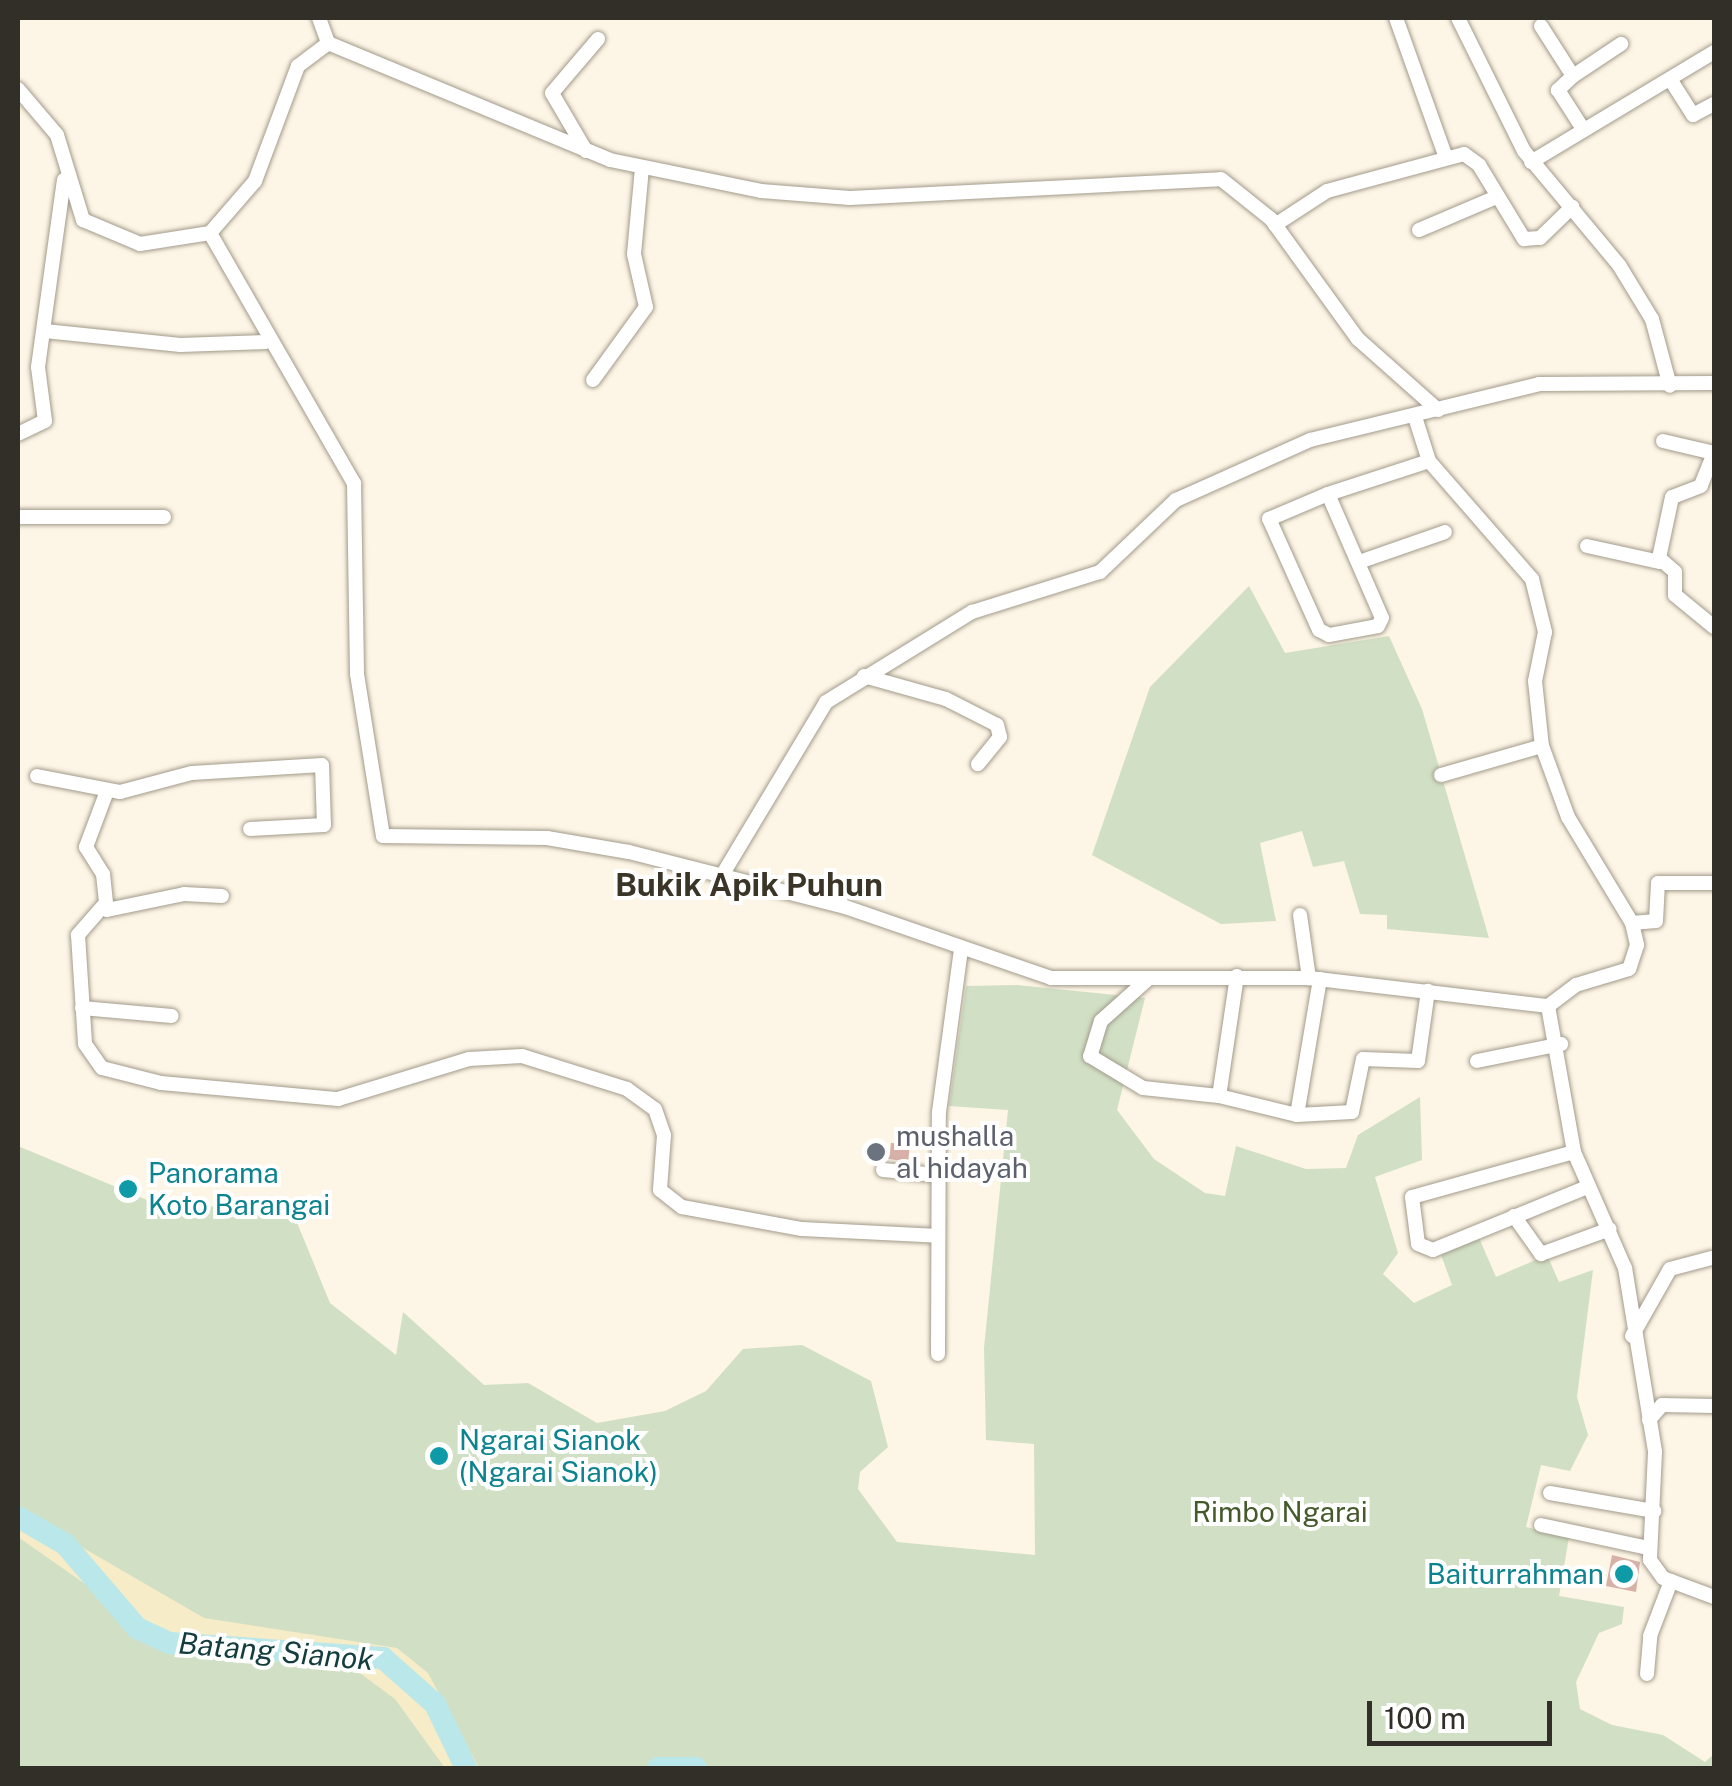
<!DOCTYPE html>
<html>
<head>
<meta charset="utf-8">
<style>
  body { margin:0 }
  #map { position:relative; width:1732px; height:1786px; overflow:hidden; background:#fdf5e5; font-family:"Public Sans",sans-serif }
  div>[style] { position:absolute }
  .green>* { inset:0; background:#d1e0c4 }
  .sand>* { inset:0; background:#f6ecc7 }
  .river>* { height:22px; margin:-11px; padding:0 11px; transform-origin:11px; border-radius:11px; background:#bae7e9 }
  .building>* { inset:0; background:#d7b1a8 }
  .roads { filter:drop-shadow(0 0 2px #a29b8c) drop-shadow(0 0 2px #a29b8c) }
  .minor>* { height:14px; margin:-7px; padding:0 7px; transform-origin:7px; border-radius:7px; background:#fff }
  .dots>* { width:28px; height:28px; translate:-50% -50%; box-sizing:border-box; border:5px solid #fff; border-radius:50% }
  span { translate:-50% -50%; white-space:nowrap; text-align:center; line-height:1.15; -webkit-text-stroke:8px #fff; paint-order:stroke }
  .worship-label { font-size:28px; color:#5b616d }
  .left { translate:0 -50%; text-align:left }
  .culture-label { font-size:28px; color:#0d838f }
  .right { translate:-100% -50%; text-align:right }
  .park-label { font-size:28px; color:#445a2b }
  .water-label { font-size:30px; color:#143d3f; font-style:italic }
  .quarter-label { font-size:32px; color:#3b3528; font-weight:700 }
  .frame { position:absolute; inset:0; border:20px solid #322f29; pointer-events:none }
  .scale { position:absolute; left:1367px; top:1701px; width:185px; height:45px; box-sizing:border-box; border:5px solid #322f29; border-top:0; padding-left:12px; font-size:30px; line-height:35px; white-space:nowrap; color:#322f29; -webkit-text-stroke:8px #fff; paint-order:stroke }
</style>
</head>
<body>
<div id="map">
  <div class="green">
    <div style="clip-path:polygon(1249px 586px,1285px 653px,1389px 636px,1422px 709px,1489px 938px,1387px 929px,1387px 915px,1360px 914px,1344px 861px,1313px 867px,1302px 831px,1260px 843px,1276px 921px,1221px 924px,1092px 855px,1150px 687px)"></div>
    <div style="clip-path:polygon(1017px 985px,1145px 998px,1117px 1110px,1154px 1159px,1205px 1193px,1225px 1196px,1236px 1146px,1306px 1169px,1346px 1168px,1358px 1135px,1420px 1097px,1422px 1160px,1375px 1177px,1398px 1253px,1383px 1274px,1414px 1303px,1452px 1285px,1441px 1255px,1479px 1238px,1496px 1277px,1547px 1255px,1559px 1282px,1593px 1270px,1577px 1397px,1588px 1435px,1570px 1471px,1541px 1465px,1526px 1527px,1569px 1537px,1559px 1596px,1624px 1607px,1622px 1624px,1599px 1633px,1576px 1682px,1580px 1709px,1612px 1725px,1663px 1735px,1705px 1762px,1714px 1754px,1714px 1768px,18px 1768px,18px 1146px,152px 1202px,293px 1213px,330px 1303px,396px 1355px,403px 1312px,484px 1385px,528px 1383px,597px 1423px,665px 1411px,706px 1391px,743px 1349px,802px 1345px,871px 1381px,888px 1447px,860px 1472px,858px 1489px,897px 1542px,1035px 1555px,1034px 1444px,986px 1440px,984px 1348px,1008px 1110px,949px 1106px,966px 986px)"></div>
  </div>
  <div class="sand">
    <div style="clip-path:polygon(18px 1510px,204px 1618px,397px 1648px,428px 1673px,479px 1768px,445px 1768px,395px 1699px,357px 1671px,204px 1653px,125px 1626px,88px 1586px,18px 1537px)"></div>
  </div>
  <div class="river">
    <div style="left:18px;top:1517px;width:54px;rotate:29.9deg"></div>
    <div style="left:65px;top:1544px;width:111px;rotate:49.4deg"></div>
    <div style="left:137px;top:1628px;width:35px;rotate:25deg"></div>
    <div style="left:169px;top:1643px;width:215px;rotate:4deg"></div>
    <div style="left:383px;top:1658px;width:69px;rotate:41.5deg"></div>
    <div style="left:435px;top:1704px;width:71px;rotate:64.2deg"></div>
    <div style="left:658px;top:1768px;width:38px"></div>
  </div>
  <div class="building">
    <div style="clip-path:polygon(871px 1143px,890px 1152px,891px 1143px,910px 1144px,908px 1162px,865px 1155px)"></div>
    <div style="clip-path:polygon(1612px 1555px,1640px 1562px,1636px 1592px,1606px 1586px)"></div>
  </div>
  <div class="roads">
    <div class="minor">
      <div style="left:319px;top:18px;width:27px;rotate:70deg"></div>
      <div style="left:1396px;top:18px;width:149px;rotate:70.3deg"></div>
      <div style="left:1458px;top:18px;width:148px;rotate:63.6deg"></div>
      <div style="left:1524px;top:151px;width:148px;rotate:50.2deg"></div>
      <div style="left:1619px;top:265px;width:63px;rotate:58.6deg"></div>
      <div style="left:1652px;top:319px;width:69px;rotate:75deg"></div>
      <div style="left:1541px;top:26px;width:59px;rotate:57.4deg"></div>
      <div style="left:1573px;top:76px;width:21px;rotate:137deg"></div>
      <div style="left:1558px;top:90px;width:46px;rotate:57.3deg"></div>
      <div style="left:1573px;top:76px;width:58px;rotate:-33.7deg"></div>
      <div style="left:1670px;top:79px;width:43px;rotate:57.4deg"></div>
      <div style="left:1693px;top:115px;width:24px;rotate:-28deg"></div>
      <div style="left:18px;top:89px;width:60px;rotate:49.7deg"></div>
      <div style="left:57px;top:135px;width:89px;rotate:73deg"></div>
      <div style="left:83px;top:220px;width:62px;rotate:22.8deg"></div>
      <div style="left:140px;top:244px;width:71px;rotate:-8.9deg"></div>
      <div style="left:210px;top:233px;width:69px;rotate:-49.1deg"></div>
      <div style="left:255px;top:181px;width:123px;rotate:-69.5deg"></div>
      <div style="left:298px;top:66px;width:38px;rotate:-37deg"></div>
      <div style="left:328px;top:43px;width:305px;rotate:22.5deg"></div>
      <div style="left:610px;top:160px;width:154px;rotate:11.6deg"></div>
      <div style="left:761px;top:191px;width:89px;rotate:4.5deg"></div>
      <div style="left:850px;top:198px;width:371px;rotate:-2.9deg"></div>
      <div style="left:1221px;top:179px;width:64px;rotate:38.7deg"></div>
      <div style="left:1271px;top:219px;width:148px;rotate:54.1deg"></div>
      <div style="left:1358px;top:339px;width:107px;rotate:41.6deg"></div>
      <div style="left:586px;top:151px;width:67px;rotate:-120.4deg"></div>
      <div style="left:552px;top:93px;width:71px;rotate:-49.6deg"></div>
      <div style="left:1531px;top:162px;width:214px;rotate:-31deg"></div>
      <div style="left:1275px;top:225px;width:62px;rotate:-33.2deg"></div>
      <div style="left:1327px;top:191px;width:142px;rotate:-15.1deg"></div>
      <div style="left:1464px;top:154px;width:19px;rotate:36deg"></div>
      <div style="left:1479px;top:165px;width:87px;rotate:58.7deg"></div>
      <div style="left:1524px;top:239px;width:16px;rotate:-4deg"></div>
      <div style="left:1540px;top:238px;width:45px;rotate:-44.1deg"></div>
      <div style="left:1419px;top:230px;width:82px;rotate:-23.1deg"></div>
      <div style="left:210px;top:233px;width:289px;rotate:60.1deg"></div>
      <div style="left:354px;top:483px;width:191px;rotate:89.1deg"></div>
      <div style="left:357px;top:674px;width:164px;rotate:80.9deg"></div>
      <div style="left:383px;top:836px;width:164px;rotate:0.7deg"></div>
      <div style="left:547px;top:838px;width:83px;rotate:9.7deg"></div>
      <div style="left:629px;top:852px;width:223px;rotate:14.3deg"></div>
      <div style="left:845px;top:907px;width:218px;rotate:19deg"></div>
      <div style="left:1051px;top:978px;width:258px"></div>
      <div style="left:1309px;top:978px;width:241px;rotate:6.7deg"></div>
      <div style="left:1548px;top:1006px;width:148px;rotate:79.9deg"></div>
      <div style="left:1574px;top:1152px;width:127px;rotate:66.3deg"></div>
      <div style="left:1625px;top:1268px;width:186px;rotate:80.7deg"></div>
      <div style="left:1655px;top:1452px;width:108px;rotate:92.7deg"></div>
      <div style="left:1650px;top:1560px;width:22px;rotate:54deg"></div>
      <div style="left:1663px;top:1578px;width:54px;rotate:20.4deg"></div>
      <div style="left:45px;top:331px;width:136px;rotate:5.9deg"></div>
      <div style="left:180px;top:345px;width:86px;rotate:-2deg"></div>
      <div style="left:593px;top:380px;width:90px;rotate:-54deg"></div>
      <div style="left:646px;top:307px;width:54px;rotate:-102.8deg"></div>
      <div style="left:634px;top:254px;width:87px;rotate:-84.7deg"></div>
      <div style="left:1415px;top:417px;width:46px;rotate:72.3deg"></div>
      <div style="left:1429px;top:461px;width:157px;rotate:48.9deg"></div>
      <div style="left:1532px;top:579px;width:55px;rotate:76.2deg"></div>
      <div style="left:1545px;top:632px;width:50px;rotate:101.5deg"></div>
      <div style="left:1535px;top:681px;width:65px;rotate:83.9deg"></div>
      <div style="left:1542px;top:746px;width:76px;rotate:69.9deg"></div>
      <div style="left:1568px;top:817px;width:124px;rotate:58.9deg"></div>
      <div style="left:1632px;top:923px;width:23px;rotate:77deg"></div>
      <div style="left:1637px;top:945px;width:25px;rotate:108deg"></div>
      <div style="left:1629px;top:969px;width:55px;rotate:163.2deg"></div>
      <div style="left:1576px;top:985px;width:35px;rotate:143deg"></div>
      <div style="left:18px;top:434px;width:30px;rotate:-26deg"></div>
      <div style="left:45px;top:421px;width:54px;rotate:-97.4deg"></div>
      <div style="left:38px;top:367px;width:189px;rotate:-82.1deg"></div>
      <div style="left:1663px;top:441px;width:52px;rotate:13.2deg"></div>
      <div style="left:1714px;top:453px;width:35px;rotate:112deg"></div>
      <div style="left:1701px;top:486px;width:31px;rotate:159deg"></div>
      <div style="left:1672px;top:497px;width:62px;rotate:102deg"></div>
      <div style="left:1659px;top:558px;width:21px;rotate:41deg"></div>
      <div style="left:1675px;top:572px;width:23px;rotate:90deg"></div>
      <div style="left:1675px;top:595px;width:50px;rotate:39.4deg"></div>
      <div style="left:1328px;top:494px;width:135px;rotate:66.5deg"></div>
      <div style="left:1382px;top:618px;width:9px;rotate:117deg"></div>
      <div style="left:1378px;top:626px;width:50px;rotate:169.6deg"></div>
      <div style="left:1329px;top:635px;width:11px;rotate:-153deg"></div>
      <div style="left:1319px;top:630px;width:122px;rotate:-114.2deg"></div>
      <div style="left:1269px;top:519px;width:64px;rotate:-23deg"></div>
      <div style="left:1328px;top:494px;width:106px;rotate:-18.1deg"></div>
      <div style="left:18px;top:517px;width:146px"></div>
      <div style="left:1587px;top:546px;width:75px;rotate:12.4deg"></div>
      <div style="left:1359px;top:562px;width:91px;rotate:-19.2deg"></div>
      <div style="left:864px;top:676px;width:85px;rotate:15.7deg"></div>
      <div style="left:946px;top:699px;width:57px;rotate:27deg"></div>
      <div style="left:997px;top:725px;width:12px;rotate:76deg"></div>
      <div style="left:1000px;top:737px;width:35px;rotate:129deg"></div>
      <div style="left:1441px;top:775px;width:105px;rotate:-16deg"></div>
      <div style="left:37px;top:776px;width:85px;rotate:10.9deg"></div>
      <div style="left:120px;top:792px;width:74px;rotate:-14.8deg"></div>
      <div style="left:192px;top:773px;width:130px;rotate:-3.5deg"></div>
      <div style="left:322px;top:765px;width:60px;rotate:88.1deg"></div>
      <div style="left:324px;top:825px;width:74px;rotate:176.9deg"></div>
      <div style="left:107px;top:791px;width:60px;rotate:110.6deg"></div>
      <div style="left:86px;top:847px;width:32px;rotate:58deg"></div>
      <div style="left:103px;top:874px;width:36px;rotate:84deg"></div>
      <div style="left:107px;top:910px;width:79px;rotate:-11.7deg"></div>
      <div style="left:184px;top:894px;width:38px;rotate:3deg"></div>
      <div style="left:724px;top:872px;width:198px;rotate:-59deg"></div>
      <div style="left:826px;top:702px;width:172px;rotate:-31.7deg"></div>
      <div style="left:972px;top:612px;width:134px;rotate:-17.4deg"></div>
      <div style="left:1100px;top:572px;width:105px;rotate:-43.5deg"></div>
      <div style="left:1176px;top:500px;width:147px;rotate:-24.1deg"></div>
      <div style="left:1310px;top:440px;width:236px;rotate:-13.7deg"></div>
      <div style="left:1539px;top:384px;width:175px;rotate:-0.3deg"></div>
      <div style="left:104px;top:905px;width:40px;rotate:131deg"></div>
      <div style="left:78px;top:935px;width:109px;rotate:86.3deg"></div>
      <div style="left:85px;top:1044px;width:29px;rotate:55deg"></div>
      <div style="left:102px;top:1068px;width:61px;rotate:14.3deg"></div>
      <div style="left:161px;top:1083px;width:178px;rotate:5.2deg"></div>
      <div style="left:338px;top:1099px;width:137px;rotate:-17deg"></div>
      <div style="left:469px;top:1059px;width:53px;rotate:-3.2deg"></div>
      <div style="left:522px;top:1056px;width:110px;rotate:17.4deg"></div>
      <div style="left:627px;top:1089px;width:34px;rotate:36deg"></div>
      <div style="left:655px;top:1109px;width:28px;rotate:71deg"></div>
      <div style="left:664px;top:1135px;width:55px;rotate:94.2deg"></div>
      <div style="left:660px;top:1190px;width:28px;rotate:38deg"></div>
      <div style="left:682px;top:1207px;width:122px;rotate:10.4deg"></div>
      <div style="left:802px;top:1229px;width:136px;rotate:2.9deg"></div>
      <div style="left:1300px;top:915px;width:64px;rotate:81.9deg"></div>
      <div style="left:1632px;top:923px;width:24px;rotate:-5deg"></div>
      <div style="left:1656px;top:921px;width:38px;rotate:-87deg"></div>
      <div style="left:1658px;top:883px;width:56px"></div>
      <div style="left:1237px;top:976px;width:121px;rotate:98.5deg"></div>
      <div style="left:1219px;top:1096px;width:80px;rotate:13.7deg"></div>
      <div style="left:1297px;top:1115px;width:55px;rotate:-3.1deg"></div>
      <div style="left:1352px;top:1112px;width:54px;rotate:-78.3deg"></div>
      <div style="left:1363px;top:1059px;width:55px;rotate:2.1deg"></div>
      <div style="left:1418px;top:1061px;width:71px;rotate:-81.9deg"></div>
      <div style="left:1148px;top:979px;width:63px;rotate:138.2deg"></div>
      <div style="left:1101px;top:1021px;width:37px;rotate:107deg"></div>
      <div style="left:1090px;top:1056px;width:62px;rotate:31.1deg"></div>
      <div style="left:1143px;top:1088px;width:76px;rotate:6deg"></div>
      <div style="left:82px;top:1008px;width:90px;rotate:5.1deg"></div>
      <div style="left:1477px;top:1061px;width:86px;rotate:-11.4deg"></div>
      <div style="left:1297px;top:1115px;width:138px;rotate:-80.4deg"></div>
      <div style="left:1574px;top:1152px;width:168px;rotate:164.5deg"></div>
      <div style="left:1412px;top:1197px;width:47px;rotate:82.7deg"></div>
      <div style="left:1418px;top:1244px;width:16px;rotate:22deg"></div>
      <div style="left:1433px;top:1250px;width:166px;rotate:-22.2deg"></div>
      <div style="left:883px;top:1170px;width:54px;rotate:5.3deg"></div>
      <div style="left:1514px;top:1216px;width:47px;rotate:54.6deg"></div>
      <div style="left:1541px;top:1254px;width:73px;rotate:-19.9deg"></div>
      <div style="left:1632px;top:1336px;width:77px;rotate:-60.4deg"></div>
      <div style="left:1670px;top:1269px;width:43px;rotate:-14.7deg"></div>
      <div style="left:938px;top:1354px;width:242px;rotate:-89.8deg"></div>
      <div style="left:939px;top:1112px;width:163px;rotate:-82.3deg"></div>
      <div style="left:1649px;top:1420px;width:20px;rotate:-49deg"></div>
      <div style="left:1662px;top:1405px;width:52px;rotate:1.1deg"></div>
      <div style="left:1550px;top:1493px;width:106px;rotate:9.8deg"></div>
      <div style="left:1541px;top:1525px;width:109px;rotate:12.1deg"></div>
      <div style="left:1647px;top:1674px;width:38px;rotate:-85deg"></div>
      <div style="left:1650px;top:1636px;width:59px;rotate:-69.1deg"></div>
    </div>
  </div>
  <div class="dots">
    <div style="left:876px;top:1152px;background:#6b7280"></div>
    <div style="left:128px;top:1189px;background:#0f9aa8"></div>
    <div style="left:439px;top:1456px;background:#0f9aa8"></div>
    <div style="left:1624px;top:1574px;background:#0f9aa8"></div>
  </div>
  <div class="worship-label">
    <span class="left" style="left:896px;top:1152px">mushalla<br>al hidayah</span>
  </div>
  <div class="culture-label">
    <span class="left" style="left:148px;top:1189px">Panorama<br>Koto Barangai</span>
    <span class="left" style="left:459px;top:1456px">Ngarai Sianok<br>(Ngarai Sianok)</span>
    <span class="right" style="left:1604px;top:1574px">Baiturrahman</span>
  </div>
  <div class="park-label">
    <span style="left:1280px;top:1512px">Rimbo Ngarai</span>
  </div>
  <div class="water-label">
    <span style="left:276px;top:1651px;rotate:5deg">Batang Sianok</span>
  </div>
  <div class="quarter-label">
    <span style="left:749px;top:885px">Bukik Apik Puhun</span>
  </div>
  <div class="frame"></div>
  <div class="scale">100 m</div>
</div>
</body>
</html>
